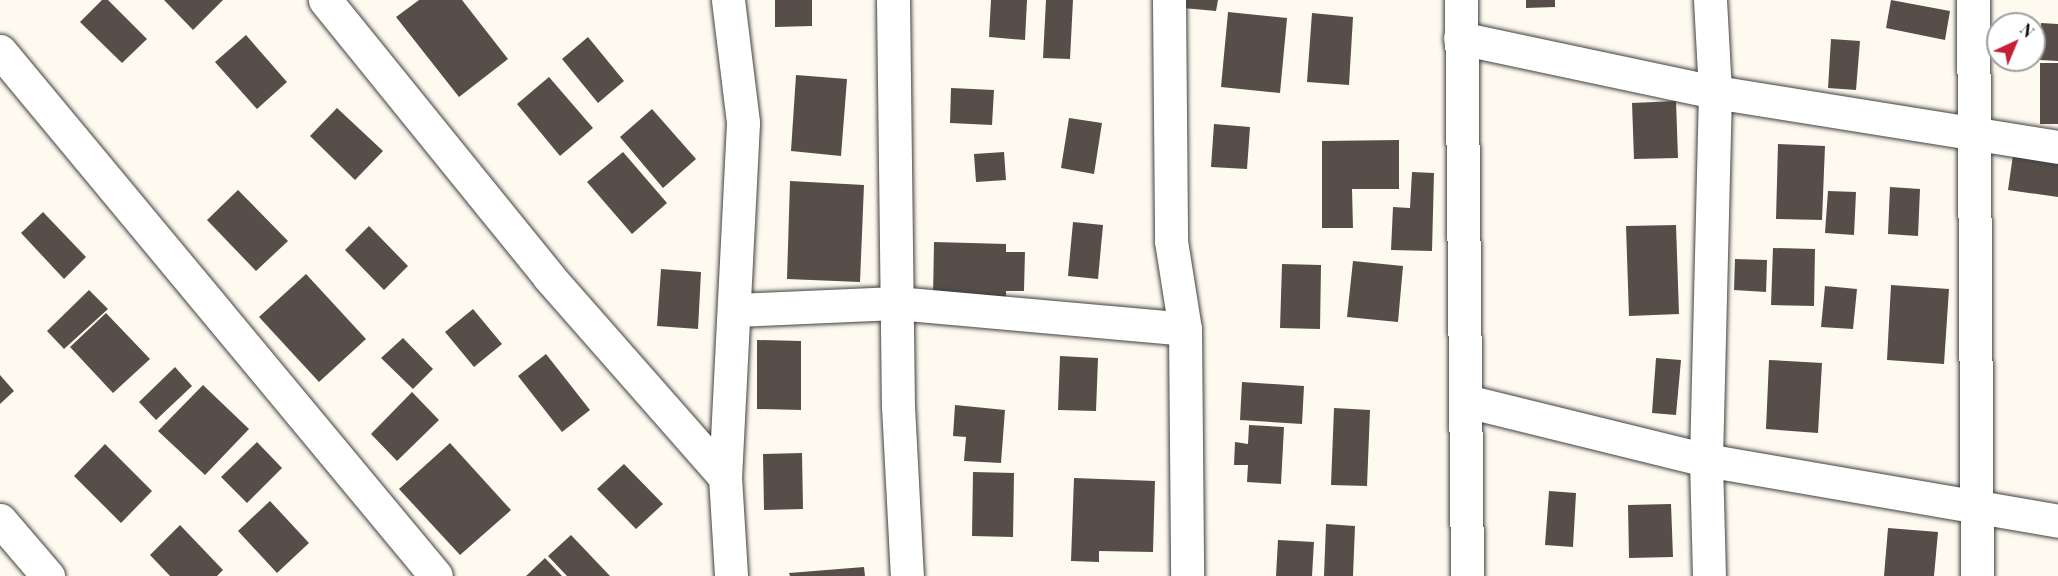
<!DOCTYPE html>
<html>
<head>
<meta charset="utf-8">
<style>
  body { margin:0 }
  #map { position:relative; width:2058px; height:576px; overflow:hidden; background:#fffaef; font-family:"Playfair Display",serif }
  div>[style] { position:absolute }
  .building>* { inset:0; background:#574e4a }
  .roads { filter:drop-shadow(0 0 2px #414141) drop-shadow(0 0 2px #414141) }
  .minor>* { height:33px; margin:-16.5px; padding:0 16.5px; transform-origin:16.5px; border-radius:16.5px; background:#fff }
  span { translate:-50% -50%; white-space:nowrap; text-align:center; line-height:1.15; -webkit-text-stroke:6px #fff; paint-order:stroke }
  .north { position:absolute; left:1986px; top:12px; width:60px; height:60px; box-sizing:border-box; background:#fff; border:2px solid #9f9f9f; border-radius:50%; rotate:44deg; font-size:16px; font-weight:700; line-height:24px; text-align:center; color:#0e0e0e }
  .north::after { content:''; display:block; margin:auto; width:21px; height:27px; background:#c61f37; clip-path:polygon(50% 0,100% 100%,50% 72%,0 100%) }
</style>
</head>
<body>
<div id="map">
  <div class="building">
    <div style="clip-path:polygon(102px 0,108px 0,147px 39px,122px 63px,80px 22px)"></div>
    <div style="clip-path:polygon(164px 0,223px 0,193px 30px)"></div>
    <div style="clip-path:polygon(419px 0,462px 0,508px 59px,459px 97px,396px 17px)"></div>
    <div style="clip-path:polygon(775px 0,812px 0,812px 26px,775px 27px)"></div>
    <div style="clip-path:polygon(991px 0,1027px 0,1025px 40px,989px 37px)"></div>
    <div style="clip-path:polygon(1046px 0,1073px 0,1070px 59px,1043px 58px)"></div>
    <div style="clip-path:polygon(1184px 0,1218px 0,1216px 11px,1183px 8px)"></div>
    <div style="clip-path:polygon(1526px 0,1555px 0,1555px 7px,1526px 8px)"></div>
    <div style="clip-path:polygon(1891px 0,1950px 11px,1945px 40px,1886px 28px)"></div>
    <div style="clip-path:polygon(1228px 12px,1287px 18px,1280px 93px,1221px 87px)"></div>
    <div style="clip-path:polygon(1312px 13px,1353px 17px,1349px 85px,1307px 82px)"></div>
    <div style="clip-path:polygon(2041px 23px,2058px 24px,2058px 61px,2040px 60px)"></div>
    <div style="clip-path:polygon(246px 35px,287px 82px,257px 109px,215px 62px)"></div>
    <div style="clip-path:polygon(588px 37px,624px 81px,598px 103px,562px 59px)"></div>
    <div style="clip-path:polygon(1831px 39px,1860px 41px,1856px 90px,1828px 88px)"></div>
    <div style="clip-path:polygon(2040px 63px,2058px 63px,2058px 124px,2040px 124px)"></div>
    <div style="clip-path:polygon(796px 75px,847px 79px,841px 156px,791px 151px)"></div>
    <div style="clip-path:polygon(549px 77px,593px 128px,560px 156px,517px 104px)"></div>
    <div style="clip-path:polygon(951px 88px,994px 90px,992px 125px,950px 123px)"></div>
    <div style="clip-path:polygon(1676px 101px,1678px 158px,1634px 159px,1632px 103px)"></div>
    <div style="clip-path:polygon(337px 108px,383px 151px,355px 180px,310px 136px)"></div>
    <div style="clip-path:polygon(652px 109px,696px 159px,663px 188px,620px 137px)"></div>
    <div style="clip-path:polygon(1069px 118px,1102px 123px,1094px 174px,1061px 168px)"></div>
    <div style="clip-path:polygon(1214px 124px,1250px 127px,1247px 169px,1211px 167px)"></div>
    <div style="clip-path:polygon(1399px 140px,1399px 189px,1352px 189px,1353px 228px,1322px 228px,1322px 141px)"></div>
    <div style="clip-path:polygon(1778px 144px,1825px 146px,1822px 220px,1776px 219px)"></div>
    <div style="clip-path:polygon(623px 152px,667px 203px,632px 234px,587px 182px)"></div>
    <div style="clip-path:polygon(1004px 152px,1006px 180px,976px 182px,974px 154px)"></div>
    <div style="clip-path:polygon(2013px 155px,2058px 162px,2058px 197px,2008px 190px)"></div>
    <div style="clip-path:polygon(1412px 172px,1434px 173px,1432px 251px,1391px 250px,1393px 207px,1410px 208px)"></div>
    <div style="clip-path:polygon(790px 181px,864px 185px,860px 282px,787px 279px)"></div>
    <div style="clip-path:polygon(1890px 187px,1920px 189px,1918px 236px,1888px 234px)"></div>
    <div style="clip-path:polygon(238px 190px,288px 241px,256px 271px,207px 220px)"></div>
    <div style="clip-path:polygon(1828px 191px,1856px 192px,1854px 235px,1825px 233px)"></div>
    <div style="clip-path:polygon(43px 212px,86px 257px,64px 279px,21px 233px)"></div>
    <div style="clip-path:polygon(1073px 222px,1103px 225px,1098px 279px,1068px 276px)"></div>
    <div style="clip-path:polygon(1676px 225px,1679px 314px,1629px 316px,1626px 226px)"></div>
    <div style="clip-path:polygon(369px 226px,408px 266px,384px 290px,345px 250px)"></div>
    <div style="clip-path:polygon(934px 242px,1006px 244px,1006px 252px,1025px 252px,1024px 291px,1006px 291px,1006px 299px,933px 298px)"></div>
    <div style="clip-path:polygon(1773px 248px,1815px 249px,1814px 306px,1771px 305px)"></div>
    <div style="clip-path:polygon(1735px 259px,1767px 260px,1766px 292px,1734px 290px)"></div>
    <div style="clip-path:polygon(1353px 261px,1403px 266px,1398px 322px,1347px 317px)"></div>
    <div style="clip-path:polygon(1282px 264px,1321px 265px,1320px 329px,1280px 328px)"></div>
    <div style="clip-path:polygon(661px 269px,701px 272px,698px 329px,657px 326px)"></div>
    <div style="clip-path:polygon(306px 274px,366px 339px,319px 382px,259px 317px)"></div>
    <div style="clip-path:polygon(1891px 285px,1949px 289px,1944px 364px,1887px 360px)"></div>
    <div style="clip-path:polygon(1825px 286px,1857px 289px,1853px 329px,1821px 327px)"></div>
    <div style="clip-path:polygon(89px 290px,108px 309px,64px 349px,47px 331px)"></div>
    <div style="clip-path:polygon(473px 309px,502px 344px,474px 367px,445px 332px)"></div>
    <div style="clip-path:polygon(106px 313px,150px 359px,113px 393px,70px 347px)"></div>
    <div style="clip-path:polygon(403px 338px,433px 369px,413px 389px,381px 358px)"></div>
    <div style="clip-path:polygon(757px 340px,801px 341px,801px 410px,757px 409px)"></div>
    <div style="clip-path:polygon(546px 354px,590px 410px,562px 432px,518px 376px)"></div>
    <div style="clip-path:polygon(1060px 356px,1098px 358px,1096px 411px,1058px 410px)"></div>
    <div style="clip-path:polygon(1656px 358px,1681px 360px,1676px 415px,1652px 413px)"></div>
    <div style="clip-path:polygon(1769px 360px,1822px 363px,1818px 433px,1766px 429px)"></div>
    <div style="clip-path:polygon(175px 367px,192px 386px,156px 420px,139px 402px)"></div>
    <div style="clip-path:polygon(0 375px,14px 391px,0 404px)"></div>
    <div style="clip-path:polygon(1242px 382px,1304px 386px,1302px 424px,1240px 420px)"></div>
    <div style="clip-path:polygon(203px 385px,249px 429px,205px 475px,158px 431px)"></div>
    <div style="clip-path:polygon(412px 392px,439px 420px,397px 461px,371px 434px)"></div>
    <div style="clip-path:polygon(955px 405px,1005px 410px,1001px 463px,964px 461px,966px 437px,953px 436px)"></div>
    <div style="clip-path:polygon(1334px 408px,1370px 410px,1367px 486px,1331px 485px)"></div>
    <div style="clip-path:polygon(1249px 425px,1284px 427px,1281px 484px,1247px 482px,1248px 465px,1234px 465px,1235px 442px,1248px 444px)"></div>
    <div style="clip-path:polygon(257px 442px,282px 468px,247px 503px,221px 477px)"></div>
    <div style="clip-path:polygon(450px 443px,511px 510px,460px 555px,399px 489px)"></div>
    <div style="clip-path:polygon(105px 444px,152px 491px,121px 523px,74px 476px)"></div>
    <div style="clip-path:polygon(802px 453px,803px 509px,764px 510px,763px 454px)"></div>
    <div style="clip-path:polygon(624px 464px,663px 504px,636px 529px,597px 489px)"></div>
    <div style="clip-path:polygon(973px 472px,1014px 473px,1013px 537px,972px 536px)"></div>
    <div style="clip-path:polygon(1074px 478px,1155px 481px,1153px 552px,1099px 551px,1099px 562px,1071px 561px)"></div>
    <div style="clip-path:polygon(1549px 491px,1576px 493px,1573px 547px,1545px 545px)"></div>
    <div style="clip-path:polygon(270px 501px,309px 543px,277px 573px,238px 531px)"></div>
    <div style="clip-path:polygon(1671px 504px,1673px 557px,1629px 558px,1628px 505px)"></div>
    <div style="clip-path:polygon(1326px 524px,1355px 526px,1353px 576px,1324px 576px)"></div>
    <div style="clip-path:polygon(180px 525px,223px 570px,217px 576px,170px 576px,150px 555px)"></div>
    <div style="clip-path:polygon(1888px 528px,1938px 532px,1934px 576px,1884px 576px)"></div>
    <div style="clip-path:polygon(571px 535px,610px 576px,567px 576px,548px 556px)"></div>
    <div style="clip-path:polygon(1278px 540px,1314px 542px,1312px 576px,1276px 576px)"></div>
    <div style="clip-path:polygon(545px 558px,562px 576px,526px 576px)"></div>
    <div style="clip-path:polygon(864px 567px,865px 576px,790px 576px,789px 573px)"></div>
  </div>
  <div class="roads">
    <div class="minor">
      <div style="left:325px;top:0;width:356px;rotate:51deg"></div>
      <div style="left:549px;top:277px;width:266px;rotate:48.7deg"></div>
      <div style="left:728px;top:0;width:124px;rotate:83deg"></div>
      <div style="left:743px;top:123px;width:354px;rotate:92.9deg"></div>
      <div style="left:725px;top:477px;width:99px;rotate:86.5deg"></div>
      <div style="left:893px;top:0;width:406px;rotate:89.3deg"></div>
      <div style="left:898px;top:406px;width:170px;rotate:87deg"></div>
      <div style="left:1169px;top:0;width:241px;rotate:89.5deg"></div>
      <div style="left:1171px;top:241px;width:89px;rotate:81deg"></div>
      <div style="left:1185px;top:329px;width:247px;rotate:89.5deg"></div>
      <div style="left:1461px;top:0;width:576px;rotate:89.4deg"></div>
      <div style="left:1973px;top:0;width:576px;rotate:89.6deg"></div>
      <div style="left:1460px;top:38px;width:261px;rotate:12deg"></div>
      <div style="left:1715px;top:92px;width:347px;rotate:9.1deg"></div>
      <div style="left:0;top:51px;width:682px;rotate:50.29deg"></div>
      <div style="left:736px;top:310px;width:160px;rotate:-2.5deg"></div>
      <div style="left:896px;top:303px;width:290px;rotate:5.1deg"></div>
      <div style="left:1466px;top:401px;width:247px;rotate:13.8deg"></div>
      <div style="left:1706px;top:460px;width:357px;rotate:9.8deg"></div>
      <div style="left:0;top:520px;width:74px;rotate:49.4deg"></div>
      <div style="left:1709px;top:576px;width:116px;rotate:-91.5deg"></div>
      <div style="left:1706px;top:460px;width:368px;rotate:-88.6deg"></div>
      <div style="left:1715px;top:92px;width:92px;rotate:-93.1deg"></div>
    </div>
  </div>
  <div class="north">N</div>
</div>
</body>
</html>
